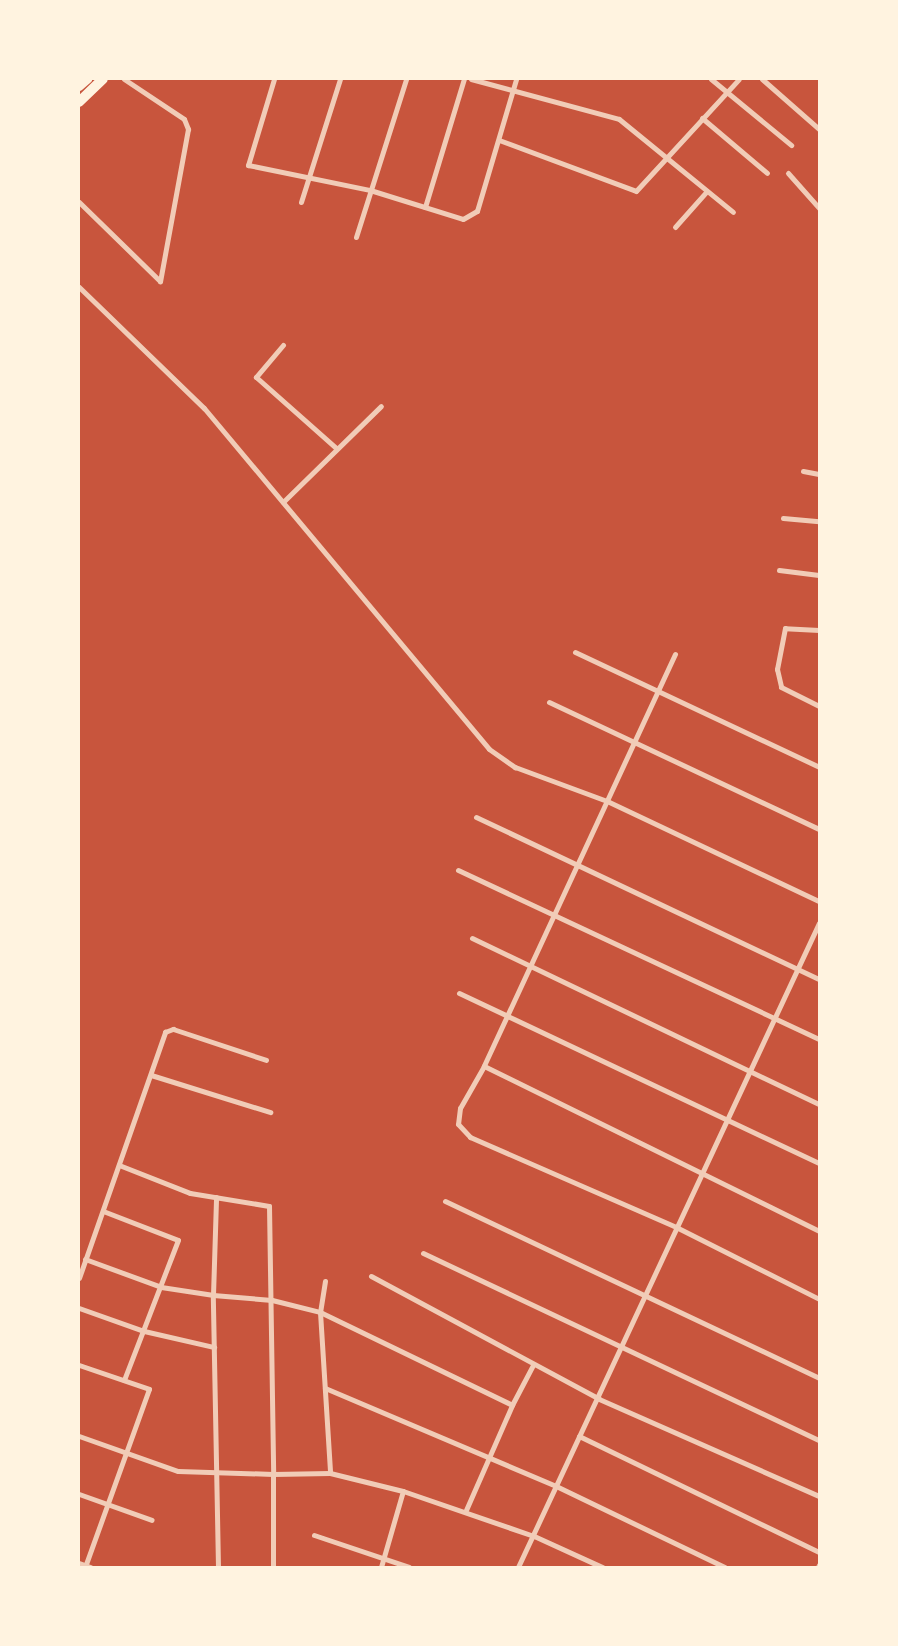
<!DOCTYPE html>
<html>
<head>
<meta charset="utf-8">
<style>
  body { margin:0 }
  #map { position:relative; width:898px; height:1646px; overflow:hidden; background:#c8553d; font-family:Signika,sans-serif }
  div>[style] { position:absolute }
  .minor>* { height:5px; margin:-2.5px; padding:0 2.5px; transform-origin:2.5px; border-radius:2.5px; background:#f1ccb7 }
  .trunk>* { height:10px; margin:-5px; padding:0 5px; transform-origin:5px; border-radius:5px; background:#fff3e0 }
  span { translate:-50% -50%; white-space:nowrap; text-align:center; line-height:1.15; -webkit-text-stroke:7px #fff3e0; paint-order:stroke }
  .frame { position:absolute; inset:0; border:80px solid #fff3e0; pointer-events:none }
</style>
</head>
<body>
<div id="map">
  <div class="minor">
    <div style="left:124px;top:79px;width:72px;rotate:33.7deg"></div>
    <div style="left:184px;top:119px;width:11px;rotate:68deg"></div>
    <div style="left:188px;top:129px;width:155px;rotate:100.4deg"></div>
    <div style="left:274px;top:79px;width:90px;rotate:106.8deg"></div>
    <div style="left:248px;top:165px;width:125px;rotate:11.6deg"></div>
    <div style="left:370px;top:190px;width:97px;rotate:17.3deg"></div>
    <div style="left:463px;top:219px;width:16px;rotate:-30deg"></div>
    <div style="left:477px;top:211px;width:138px;rotate:-73.5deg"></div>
    <div style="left:471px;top:79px;width:153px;rotate:15.1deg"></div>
    <div style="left:619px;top:119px;width:147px;rotate:39.2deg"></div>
    <div style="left:711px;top:79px;width:104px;rotate:39.5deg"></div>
    <div style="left:762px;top:79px;width:76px;rotate:41.3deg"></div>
    <div style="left:702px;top:118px;width:85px;rotate:40.2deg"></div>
    <div style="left:499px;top:140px;width:146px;rotate:20.4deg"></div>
    <div style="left:636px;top:191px;width:152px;rotate:-47.4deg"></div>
    <div style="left:788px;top:173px;width:47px;rotate:48.5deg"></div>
    <div style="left:79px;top:202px;width:113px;rotate:44.3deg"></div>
    <div style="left:301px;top:202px;width:129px;rotate:-72.4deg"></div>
    <div style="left:425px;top:207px;width:134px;rotate:-73.1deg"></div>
    <div style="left:675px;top:227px;width:48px;rotate:-48.4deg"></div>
    <div style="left:356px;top:237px;width:166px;rotate:-72.4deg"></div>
    <div style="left:79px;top:287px;width:174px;rotate:44.1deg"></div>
    <div style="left:204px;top:408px;width:444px;rotate:50.1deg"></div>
    <div style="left:489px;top:749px;width:32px;rotate:35deg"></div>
    <div style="left:515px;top:767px;width:98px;rotate:20.3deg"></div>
    <div style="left:607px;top:801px;width:234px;rotate:25.3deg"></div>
    <div style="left:283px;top:345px;width:42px;rotate:130.2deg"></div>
    <div style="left:256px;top:377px;width:108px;rotate:41.6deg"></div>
    <div style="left:803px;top:471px;width:16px;rotate:11deg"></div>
    <div style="left:283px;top:502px;width:137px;rotate:-44.4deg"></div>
    <div style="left:783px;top:518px;width:36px;rotate:5deg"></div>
    <div style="left:779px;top:570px;width:40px;rotate:7.1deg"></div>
    <div style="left:819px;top:630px;width:34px;rotate:-177deg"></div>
    <div style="left:785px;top:628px;width:42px;rotate:101deg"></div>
    <div style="left:777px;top:669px;width:18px;rotate:77deg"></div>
    <div style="left:781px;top:687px;width:42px;rotate:26.6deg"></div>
    <div style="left:575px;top:652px;width:270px;rotate:25.2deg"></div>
    <div style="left:675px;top:654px;width:454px;rotate:114.9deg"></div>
    <div style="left:484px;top:1066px;width:48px;rotate:119.7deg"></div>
    <div style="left:460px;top:1108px;width:16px;rotate:97deg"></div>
    <div style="left:458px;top:1124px;width:18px;rotate:47deg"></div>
    <div style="left:470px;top:1137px;width:225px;rotate:23.6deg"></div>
    <div style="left:676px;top:1227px;width:160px;rotate:26.7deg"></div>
    <div style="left:549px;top:702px;width:298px;rotate:25.2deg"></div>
    <div style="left:476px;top:817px;width:379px;rotate:25.3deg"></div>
    <div style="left:458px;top:870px;width:399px;rotate:25.1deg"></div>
    <div style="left:472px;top:938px;width:385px;rotate:25.6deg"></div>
    <div style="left:459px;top:993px;width:398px;rotate:25.3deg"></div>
    <div style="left:484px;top:1066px;width:373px;rotate:26.2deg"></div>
    <div style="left:151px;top:1075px;width:125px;rotate:17.3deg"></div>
    <div style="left:119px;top:1165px;width:76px;rotate:21.5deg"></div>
    <div style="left:190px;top:1193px;width:80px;rotate:9.3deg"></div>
    <div style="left:269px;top:1206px;width:268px;rotate:89.1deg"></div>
    <div style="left:273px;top:1474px;width:57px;rotate:-1deg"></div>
    <div style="left:330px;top:1473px;width:75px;rotate:13.9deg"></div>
    <div style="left:403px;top:1491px;width:139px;rotate:19deg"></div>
    <div style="left:534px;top:1536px;width:75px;rotate:24.5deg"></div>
    <div style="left:445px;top:1201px;width:414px;rotate:25.3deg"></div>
    <div style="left:103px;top:1211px;width:80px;rotate:21.1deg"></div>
    <div style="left:178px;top:1240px;width:150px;rotate:111.1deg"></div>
    <div style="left:423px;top:1253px;width:438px;rotate:25.3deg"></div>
    <div style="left:85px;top:1259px;width:81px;rotate:20.2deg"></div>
    <div style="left:161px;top:1287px;width:53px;rotate:8.7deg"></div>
    <div style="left:213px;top:1295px;width:98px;rotate:-88.2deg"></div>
    <div style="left:371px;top:1276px;width:259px;rotate:28.3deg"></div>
    <div style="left:599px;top:1399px;width:240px;rotate:23.8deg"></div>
    <div style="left:79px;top:1278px;width:261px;rotate:-70.7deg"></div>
    <div style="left:165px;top:1032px;width:9px;rotate:-21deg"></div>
    <div style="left:173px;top:1029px;width:98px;rotate:18.4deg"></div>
    <div style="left:325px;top:1281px;width:31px;rotate:99deg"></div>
    <div style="left:320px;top:1312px;width:161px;rotate:86.4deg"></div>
    <div style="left:79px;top:1308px;width:69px;rotate:19.5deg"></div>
    <div style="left:144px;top:1331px;width:72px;rotate:12.9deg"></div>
    <div style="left:79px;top:1365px;width:74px;rotate:18.9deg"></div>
    <div style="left:149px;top:1389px;width:189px;rotate:109.8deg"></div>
    <div style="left:325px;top:1388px;width:251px;rotate:23deg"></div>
    <div style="left:556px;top:1486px;width:187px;rotate:25.7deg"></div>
    <div style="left:79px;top:1436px;width:105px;rotate:19.5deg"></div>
    <div style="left:178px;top:1471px;width:95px;rotate:1.8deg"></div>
    <div style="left:273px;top:1474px;width:93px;rotate:90deg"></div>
    <div style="left:579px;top:1436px;width:267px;rotate:25.8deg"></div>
    <div style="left:79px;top:1494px;width:77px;rotate:19.6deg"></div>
    <div style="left:466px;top:1510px;width:115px;rotate:-66.3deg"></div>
    <div style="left:314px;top:1535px;width:100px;rotate:18.6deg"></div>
    <div style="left:79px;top:1563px;width:12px;rotate:20deg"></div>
    <div style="left:218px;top:1567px;width:272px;rotate:-91.1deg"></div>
    <div style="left:213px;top:1295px;width:59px;rotate:4.8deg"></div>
    <div style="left:272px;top:1300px;width:49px;rotate:14deg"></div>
    <div style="left:320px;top:1312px;width:213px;rotate:25.8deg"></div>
    <div style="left:512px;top:1405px;width:45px;rotate:-62.3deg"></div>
    <div style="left:381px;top:1567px;width:79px;rotate:-73.9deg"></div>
    <div style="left:518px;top:1567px;width:711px;rotate:-64.95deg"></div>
    <div style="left:818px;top:1567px;width:2px;rotate:-63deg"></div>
  </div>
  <div class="trunk">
    <div style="left:79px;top:86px;width:11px;rotate:-41deg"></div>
    <div style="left:79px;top:102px;width:33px;rotate:-44deg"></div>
  </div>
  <div class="frame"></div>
</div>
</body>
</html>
